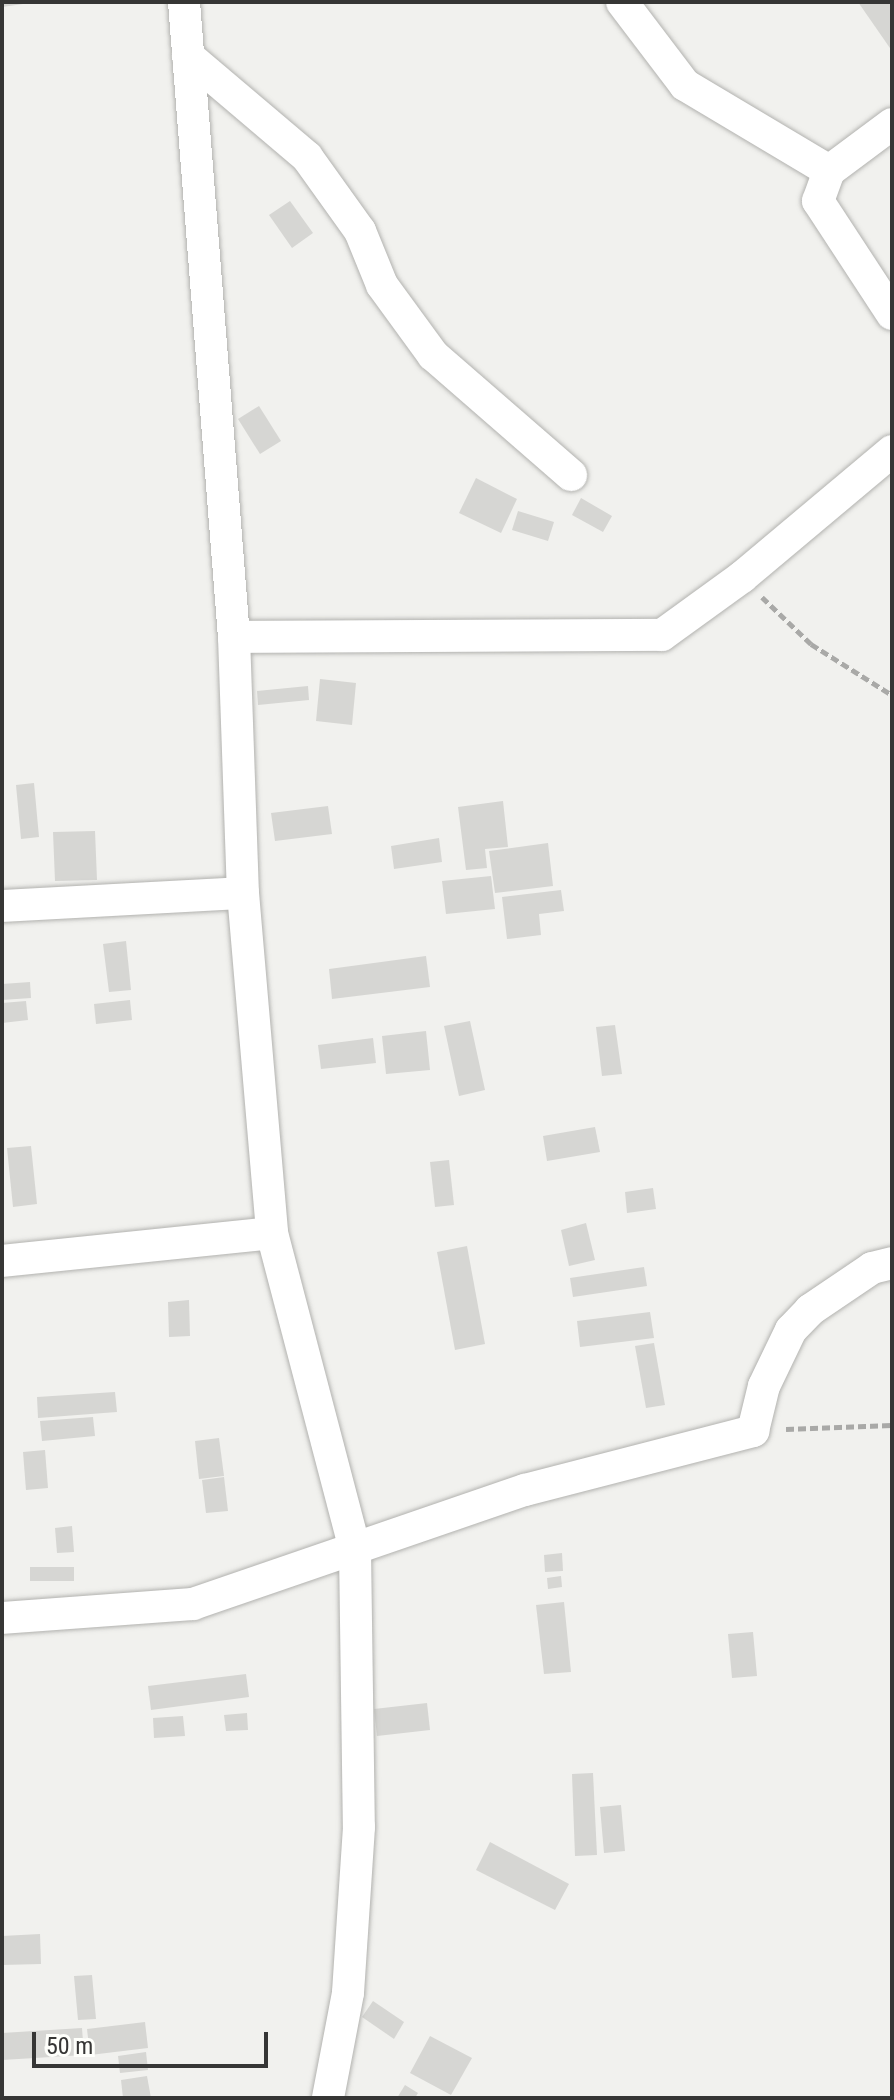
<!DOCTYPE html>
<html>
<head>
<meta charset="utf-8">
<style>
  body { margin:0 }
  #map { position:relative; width:894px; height:2100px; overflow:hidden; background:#f1f1ee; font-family:"Roboto Condensed",sans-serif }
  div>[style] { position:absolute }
  .building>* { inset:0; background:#d6d6d3 }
  .path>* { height:5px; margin-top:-2.5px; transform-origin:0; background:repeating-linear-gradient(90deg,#a9a9a7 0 8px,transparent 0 12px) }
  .roads { filter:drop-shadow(0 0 2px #b2b2af) drop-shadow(0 0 2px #b2b2af) }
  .minor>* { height:32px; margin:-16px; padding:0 16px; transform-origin:16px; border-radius:16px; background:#fff }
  span { translate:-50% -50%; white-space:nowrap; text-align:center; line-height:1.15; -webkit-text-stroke:6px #fefffb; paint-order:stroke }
  .frame { position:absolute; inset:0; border:4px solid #363635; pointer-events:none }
  .scale { position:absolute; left:32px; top:2032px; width:236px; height:36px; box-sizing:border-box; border:4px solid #363635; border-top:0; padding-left:10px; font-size:24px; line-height:28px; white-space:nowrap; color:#363635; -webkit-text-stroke:6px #fefffb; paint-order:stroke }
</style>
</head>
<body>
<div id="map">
  <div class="building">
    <div style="clip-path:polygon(2px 2px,23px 2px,23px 4px,2px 7px)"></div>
    <div style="clip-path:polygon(858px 2px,892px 2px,892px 51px)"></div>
    <div style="clip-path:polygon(290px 201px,313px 233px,292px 248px,269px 215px)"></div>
    <div style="clip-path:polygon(259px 406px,281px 441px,260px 454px,238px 419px)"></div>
    <div style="clip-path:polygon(476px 478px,517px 499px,501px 533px,459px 513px)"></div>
    <div style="clip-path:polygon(581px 498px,612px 516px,603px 532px,572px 515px)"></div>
    <div style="clip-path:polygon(518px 511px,554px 522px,548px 541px,512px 530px)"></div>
    <div style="clip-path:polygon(320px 679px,356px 683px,352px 725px,316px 721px)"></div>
    <div style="clip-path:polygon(308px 686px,309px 700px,258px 705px,257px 691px)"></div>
    <div style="clip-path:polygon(34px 783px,39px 837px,21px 839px,16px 785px)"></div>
    <div style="clip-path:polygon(503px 801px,508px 847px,485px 849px,487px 868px,466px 870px,458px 807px)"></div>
    <div style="clip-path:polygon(328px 806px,332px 834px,275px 841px,271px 813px)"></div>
    <div style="clip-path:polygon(95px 831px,97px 880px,55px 881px,53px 832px)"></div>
    <div style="clip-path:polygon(439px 838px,442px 862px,394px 869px,391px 846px)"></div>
    <div style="clip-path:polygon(548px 843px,553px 886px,495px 893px,489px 851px)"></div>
    <div style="clip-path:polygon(491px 876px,495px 909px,446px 914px,442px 881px)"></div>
    <div style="clip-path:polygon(561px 890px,564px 911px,539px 914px,541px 935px,507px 939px,502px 897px)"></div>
    <div style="clip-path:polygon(126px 941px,131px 990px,109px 992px,103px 944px)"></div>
    <div style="clip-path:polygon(426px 956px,430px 987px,332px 999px,329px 969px)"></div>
    <div style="clip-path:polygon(30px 982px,31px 998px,2px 1000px,2px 984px)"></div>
    <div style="clip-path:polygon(130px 1000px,132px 1020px,96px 1024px,94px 1004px)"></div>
    <div style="clip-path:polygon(26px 1001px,28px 1020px,2px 1023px,2px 1003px)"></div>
    <div style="clip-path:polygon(470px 1021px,485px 1090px,459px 1096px,444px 1026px)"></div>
    <div style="clip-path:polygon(615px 1025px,622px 1074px,602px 1076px,596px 1027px)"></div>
    <div style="clip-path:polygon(426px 1031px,430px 1070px,386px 1074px,382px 1036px)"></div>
    <div style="clip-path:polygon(373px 1038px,376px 1063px,321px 1069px,318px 1045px)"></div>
    <div style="clip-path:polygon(595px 1127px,600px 1152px,547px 1161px,543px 1136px)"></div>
    <div style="clip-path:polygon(31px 1146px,37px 1204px,13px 1207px,7px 1148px)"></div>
    <div style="clip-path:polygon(449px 1160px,454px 1205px,435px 1207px,430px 1162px)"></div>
    <div style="clip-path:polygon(653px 1188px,656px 1209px,627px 1213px,625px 1192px)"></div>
    <div style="clip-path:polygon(586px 1223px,595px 1260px,569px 1266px,561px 1230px)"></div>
    <div style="clip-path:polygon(467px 1246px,485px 1344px,455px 1350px,437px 1252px)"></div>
    <div style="clip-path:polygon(644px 1267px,647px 1286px,573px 1297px,570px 1278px)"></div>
    <div style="clip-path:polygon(189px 1300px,190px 1336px,169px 1337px,168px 1302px)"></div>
    <div style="clip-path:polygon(650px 1312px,654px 1338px,580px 1347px,577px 1321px)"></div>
    <div style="clip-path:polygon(654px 1343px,665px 1405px,646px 1408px,635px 1346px)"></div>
    <div style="clip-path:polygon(115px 1392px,117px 1412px,38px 1418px,37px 1397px)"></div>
    <div style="clip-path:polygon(93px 1417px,95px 1436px,42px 1441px,40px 1421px)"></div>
    <div style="clip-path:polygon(219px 1438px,224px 1476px,199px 1479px,195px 1441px)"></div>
    <div style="clip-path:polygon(45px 1450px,48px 1488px,26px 1490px,23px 1452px)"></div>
    <div style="clip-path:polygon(224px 1477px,228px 1511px,206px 1513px,202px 1480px)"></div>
    <div style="clip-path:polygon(72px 1526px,74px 1552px,57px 1553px,55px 1528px)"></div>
    <div style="clip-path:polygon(562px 1553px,563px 1571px,545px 1572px,544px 1555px)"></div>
    <div style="clip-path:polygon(30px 1567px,74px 1567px,74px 1581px,30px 1581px)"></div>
    <div style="clip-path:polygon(561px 1576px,562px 1587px,548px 1589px,547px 1578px)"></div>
    <div style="clip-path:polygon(564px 1602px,571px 1672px,544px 1674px,536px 1605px)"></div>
    <div style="clip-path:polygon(753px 1632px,757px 1676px,732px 1678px,728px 1634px)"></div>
    <div style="clip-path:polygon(246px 1674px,249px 1697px,151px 1710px,148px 1686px)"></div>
    <div style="clip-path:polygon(427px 1703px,430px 1730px,377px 1736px,374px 1709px)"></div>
    <div style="clip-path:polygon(247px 1713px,248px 1730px,226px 1731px,224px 1715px)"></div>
    <div style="clip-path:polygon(183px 1716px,185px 1736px,154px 1738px,153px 1718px)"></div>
    <div style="clip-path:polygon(593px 1773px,597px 1855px,575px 1856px,572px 1774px)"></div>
    <div style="clip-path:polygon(621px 1805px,625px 1851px,604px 1853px,600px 1807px)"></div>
    <div style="clip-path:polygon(490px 1842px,569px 1884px,555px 1910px,476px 1870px)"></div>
    <div style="clip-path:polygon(40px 1934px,41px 1964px,2px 1965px,2px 1936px)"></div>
    <div style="clip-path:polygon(92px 1975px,96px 2019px,78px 2020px,74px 1976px)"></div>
    <div style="clip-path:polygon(373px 2001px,404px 2022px,394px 2039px,362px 2017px)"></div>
    <div style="clip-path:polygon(145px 2022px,148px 2048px,90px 2055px,87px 2029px)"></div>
    <div style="clip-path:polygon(82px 2028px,84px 2055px,2px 2060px,2px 2033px)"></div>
    <div style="clip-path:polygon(430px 2036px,472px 2058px,451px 2095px,410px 2073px)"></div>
    <div style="clip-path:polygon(146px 2052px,148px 2070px,120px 2073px,118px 2056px)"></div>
    <div style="clip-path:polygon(147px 2076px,151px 2098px,123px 2098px,121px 2080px)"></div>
    <div style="clip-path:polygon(405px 2085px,418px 2093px,415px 2098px,397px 2098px)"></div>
  </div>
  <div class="path">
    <div style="left:762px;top:597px;width:68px;rotate:43.8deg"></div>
    <div style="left:811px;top:644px;width:96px;rotate:32.2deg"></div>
    <div style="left:786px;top:1429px;width:106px;rotate:-2.2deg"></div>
  </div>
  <div class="roads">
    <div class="minor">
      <div style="left:184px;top:2px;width:637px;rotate:85.5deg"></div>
      <div style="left:234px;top:637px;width:256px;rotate:88deg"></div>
      <div style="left:243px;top:893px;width:341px;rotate:85.1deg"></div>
      <div style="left:272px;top:1233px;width:328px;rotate:75.3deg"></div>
      <div style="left:355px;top:1550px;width:277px;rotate:89.2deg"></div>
      <div style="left:359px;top:1827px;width:166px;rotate:93.8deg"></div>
      <div style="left:348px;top:1993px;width:107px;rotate:100.8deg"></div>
      <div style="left:622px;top:2px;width:104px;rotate:52.8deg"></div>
      <div style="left:685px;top:85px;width:168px;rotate:30.8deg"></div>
      <div style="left:188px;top:56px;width:156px;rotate:40.3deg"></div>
      <div style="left:307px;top:157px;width:91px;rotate:54.4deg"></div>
      <div style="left:360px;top:231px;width:58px;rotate:67.8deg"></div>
      <div style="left:382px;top:285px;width:87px;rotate:53.9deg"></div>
      <div style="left:433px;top:355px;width:183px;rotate:41deg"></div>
      <div style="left:892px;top:124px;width:79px;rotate:143.3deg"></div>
      <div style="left:829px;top:171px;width:32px;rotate:110deg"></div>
      <div style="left:818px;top:201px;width:135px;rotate:56.8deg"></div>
      <div style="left:234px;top:637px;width:428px;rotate:-0.3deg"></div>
      <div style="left:662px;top:635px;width:99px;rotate:-35.9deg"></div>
      <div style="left:742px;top:577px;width:196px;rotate:-40deg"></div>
      <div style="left:2px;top:906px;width:241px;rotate:-3.1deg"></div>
      <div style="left:2px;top:1261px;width:271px;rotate:-5.9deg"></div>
      <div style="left:2px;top:1618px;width:192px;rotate:-4.2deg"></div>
      <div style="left:193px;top:1604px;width:351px;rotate:-19deg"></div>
      <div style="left:525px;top:1490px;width:236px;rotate:-14.5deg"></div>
      <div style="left:753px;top:1431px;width:46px;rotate:-76.3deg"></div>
      <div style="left:764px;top:1386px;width:62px;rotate:-64.3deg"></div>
      <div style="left:791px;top:1330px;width:28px;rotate:-46deg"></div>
      <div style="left:810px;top:1310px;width:75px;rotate:-34.1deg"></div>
      <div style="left:872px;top:1268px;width:21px;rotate:-14deg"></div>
    </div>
  </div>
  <div class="frame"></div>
  <div class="scale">50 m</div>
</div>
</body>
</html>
